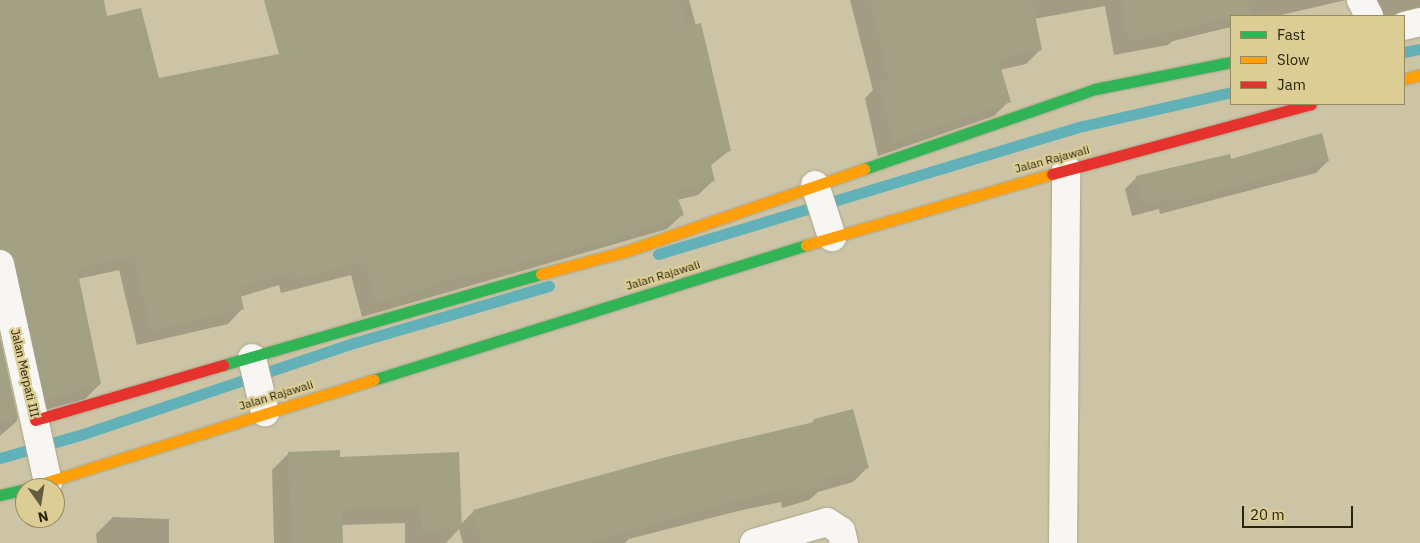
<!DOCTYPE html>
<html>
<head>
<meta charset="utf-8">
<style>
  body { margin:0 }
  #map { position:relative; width:1420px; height:543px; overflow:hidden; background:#ccc4a5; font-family:"IBM Plex Sans",sans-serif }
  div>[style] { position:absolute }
  .shadow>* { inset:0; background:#0003 }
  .stream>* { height:11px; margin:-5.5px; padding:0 5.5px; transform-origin:5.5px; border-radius:5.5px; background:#62b1b9 }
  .building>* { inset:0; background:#a3a183 }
  .roads { filter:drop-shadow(0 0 1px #aaa48b) drop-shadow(0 0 1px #aaa48b) }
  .street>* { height:28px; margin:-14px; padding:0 14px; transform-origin:14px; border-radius:14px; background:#f7f6f2 }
  .fast>* { height:11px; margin:-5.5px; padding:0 5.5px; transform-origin:5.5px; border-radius:5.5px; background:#30b455 }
  .slow>* { height:11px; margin:-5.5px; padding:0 5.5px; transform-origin:5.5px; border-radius:5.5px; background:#ff9f0a }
  .jam>* { height:11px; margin:-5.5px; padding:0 5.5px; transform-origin:5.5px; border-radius:5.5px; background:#e5322d }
  span { translate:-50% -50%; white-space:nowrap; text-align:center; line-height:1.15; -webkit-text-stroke:4.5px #dccd95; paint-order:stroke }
  .street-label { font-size:12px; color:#2a240d }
  .legend { position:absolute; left:1230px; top:15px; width:175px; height:90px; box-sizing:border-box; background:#dccd95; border:1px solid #95895f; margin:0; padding:6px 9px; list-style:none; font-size:15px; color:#2a240d }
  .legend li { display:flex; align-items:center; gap:10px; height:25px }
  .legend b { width:25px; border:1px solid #95895f }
  .north { position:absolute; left:15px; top:478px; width:50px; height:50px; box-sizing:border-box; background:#dccd95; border:1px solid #95895f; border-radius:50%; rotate:167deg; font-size:14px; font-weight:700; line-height:20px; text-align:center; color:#2a240d }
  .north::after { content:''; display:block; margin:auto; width:18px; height:22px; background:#635c42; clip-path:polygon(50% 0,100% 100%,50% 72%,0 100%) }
  .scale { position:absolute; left:1242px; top:506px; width:111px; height:22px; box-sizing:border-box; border:2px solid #2a240d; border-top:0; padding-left:6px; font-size:15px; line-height:18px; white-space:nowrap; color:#2a240d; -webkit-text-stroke:4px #dccd95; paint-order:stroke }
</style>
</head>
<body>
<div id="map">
  <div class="shadow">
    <div style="clip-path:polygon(0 0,103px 0,106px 18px,158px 79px,306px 50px,329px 0,689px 0,730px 150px,710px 166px,713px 181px,698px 195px,677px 200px,682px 215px,667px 229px,362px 317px,351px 275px,281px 293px,279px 285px,240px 297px,242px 309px,228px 324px,137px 345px,119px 270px,78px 279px,100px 384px,85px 399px,31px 414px,0 274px)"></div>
    <div style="clip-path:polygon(850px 0,1346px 0,1277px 16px,1231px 16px,1231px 27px,1173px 41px,1168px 45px,1114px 55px,1105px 6px,1034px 19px,1041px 49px,1026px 64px,1000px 70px,1009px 101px,994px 116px,878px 156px,865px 98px,873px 90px)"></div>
    <div style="clip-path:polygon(1362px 0,1420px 0,1420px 25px,1404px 16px,1367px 16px)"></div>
    <div style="clip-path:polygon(1230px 160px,1328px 161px,1316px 173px,1160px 214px,1159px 209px,1132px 216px,1125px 189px,1137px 177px)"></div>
    <div style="clip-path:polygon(0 343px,17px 421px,0 436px)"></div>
    <div style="clip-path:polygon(814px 420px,868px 467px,853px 482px,818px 492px,809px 500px,782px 508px,781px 502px,742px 510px,629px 539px,625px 543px,463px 543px,459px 529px,446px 543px,405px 543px,405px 523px,341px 525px,342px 543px,274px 543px,272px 470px,289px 453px,339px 458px,460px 525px,474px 511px,811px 424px)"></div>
    <div style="clip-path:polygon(113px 517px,169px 519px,169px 543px,97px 543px,96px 534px)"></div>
  </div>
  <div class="stream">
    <div style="left:1404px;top:52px;width:16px;rotate:-11deg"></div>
    <div style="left:658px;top:254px;width:444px;rotate:-16.8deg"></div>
    <div style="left:1083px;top:126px;width:152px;rotate:-12.9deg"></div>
    <div style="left:0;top:458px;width:86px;rotate:-16.1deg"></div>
    <div style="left:83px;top:434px;width:289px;rotate:-18.6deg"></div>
    <div style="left:357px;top:342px;width:200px;rotate:-16.3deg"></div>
  </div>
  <div class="building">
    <div style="clip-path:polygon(0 0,104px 0,107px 16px,141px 8px,159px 78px,279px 54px,264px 0,680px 0,685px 27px,701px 23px,731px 151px,709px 157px,715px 181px,675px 190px,684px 215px,622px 236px,496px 270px,430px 283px,431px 287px,376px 303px,365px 261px,296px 279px,294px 271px,239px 288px,244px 309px,151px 331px,134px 256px,77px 269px,101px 384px,46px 400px,15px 261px,11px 253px,0 249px)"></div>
    <div style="clip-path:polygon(870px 0,1032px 0,1042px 50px,998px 59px,1011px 102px,893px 142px,879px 82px,889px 79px)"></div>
    <div style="clip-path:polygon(1121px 0,1249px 0,1250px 14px,1129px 41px)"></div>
    <div style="clip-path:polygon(1322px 133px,1329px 161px,1172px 203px,1170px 198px,1144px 205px,1136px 176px,1230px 154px,1231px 159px)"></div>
    <div style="clip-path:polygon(0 337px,18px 419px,0 423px)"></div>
    <div style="clip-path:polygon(853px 409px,869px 468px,824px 479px,826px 485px,797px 493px,796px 488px,758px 495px,587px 543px,482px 543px,473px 510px,670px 456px,814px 422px,814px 419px)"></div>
    <div style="clip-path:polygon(340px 450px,340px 457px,459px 452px,462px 529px,422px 530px,421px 506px,342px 510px,343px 543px,292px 543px,288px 452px)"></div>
  </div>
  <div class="roads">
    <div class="street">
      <div style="left:1361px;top:0;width:18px;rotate:63deg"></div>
      <div style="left:1404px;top:26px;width:16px;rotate:-14deg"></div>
      <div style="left:815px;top:185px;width:55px;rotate:71.9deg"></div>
      <div style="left:0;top:264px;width:224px;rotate:77.6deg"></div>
      <div style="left:252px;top:358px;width:56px;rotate:76.5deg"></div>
      <div style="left:754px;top:543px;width:76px;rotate:-16deg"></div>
      <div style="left:827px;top:522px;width:17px;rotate:33deg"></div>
      <div style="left:841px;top:531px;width:12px;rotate:76deg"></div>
      <div style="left:1063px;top:543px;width:374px;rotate:-89.5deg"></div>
    </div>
    <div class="fast">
      <div style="left:864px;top:169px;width:244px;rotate:-19.1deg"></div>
      <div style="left:1095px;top:89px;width:139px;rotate:-11.2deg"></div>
      <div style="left:223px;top:365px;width:331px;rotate:-16deg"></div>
      <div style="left:373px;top:380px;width:454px;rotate:-17.3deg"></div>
      <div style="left:0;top:495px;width:26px;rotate:-13deg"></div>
    </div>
    <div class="slow">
      <div style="left:1404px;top:79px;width:16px;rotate:-14deg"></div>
      <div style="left:806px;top:245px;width:256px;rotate:-16.1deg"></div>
      <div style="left:541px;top:274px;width:89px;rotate:-15deg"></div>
      <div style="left:627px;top:251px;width:251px;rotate:-19.1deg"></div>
      <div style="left:28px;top:488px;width:362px;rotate:-17.4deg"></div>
    </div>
    <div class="jam">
      <div style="left:1052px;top:174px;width:268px;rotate:-15.1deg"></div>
      <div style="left:35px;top:420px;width:196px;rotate:-16.3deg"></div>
    </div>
  </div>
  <div class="street-label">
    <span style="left:1052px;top:159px;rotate:-15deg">Jalan Rajawali</span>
    <span style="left:663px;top:275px;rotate:-17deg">Jalan Rajawali</span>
    <span style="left:25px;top:373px;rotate:77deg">Jalan Merpati III</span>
    <span style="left:276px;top:395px;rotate:-17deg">Jalan Rajawali</span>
  </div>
  <ul class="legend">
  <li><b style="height:6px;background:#30b455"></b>Fast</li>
  <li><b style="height:6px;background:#ff9f0a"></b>Slow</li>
  <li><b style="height:6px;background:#e5322d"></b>Jam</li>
  </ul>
  <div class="north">N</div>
  <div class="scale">20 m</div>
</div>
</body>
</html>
